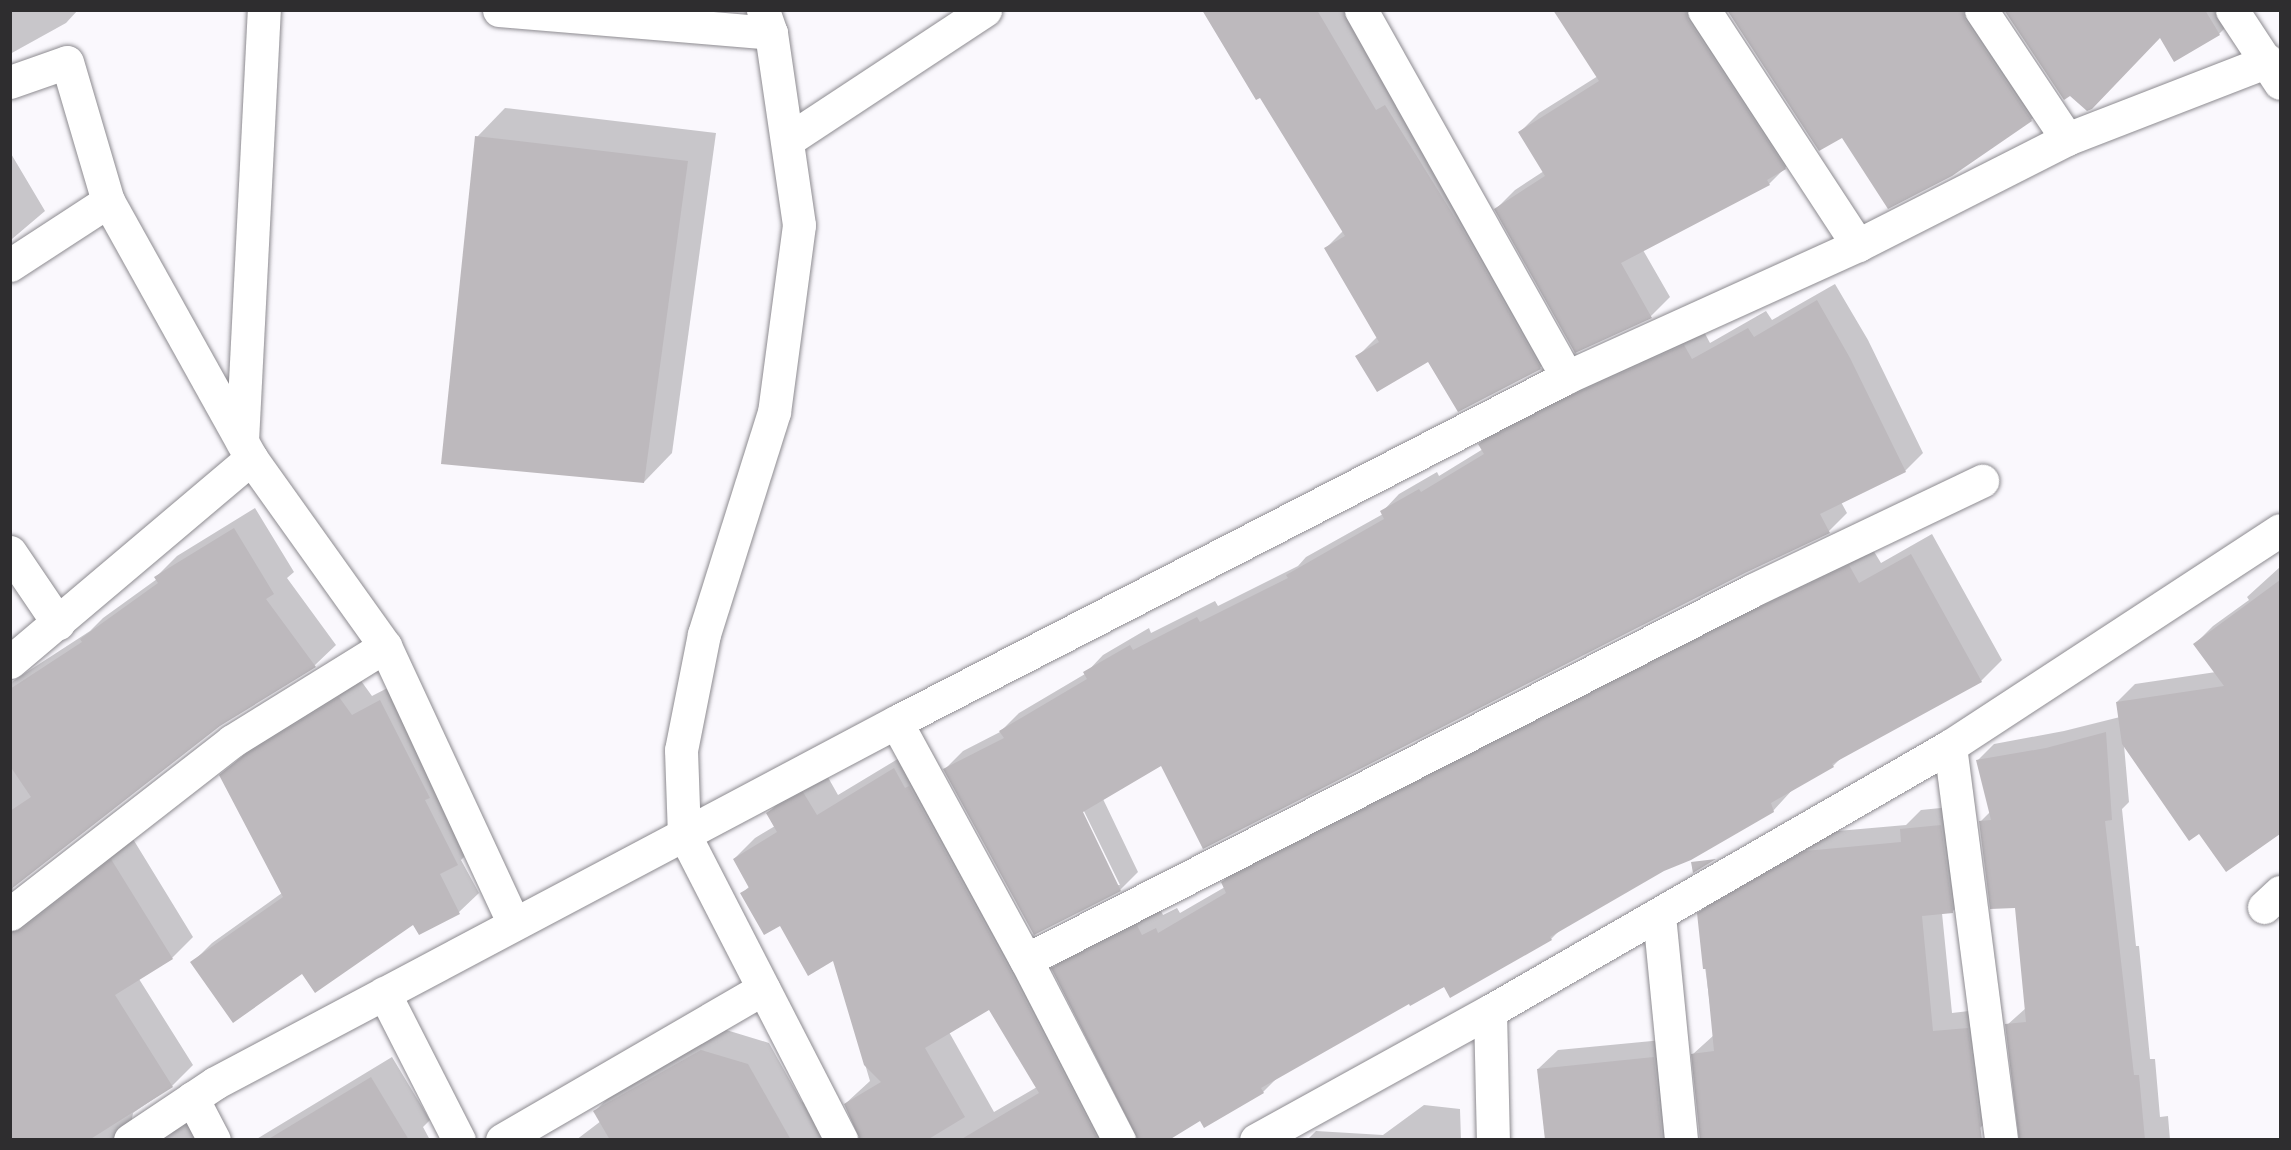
<!DOCTYPE html>
<html>
<head>
<meta charset="utf-8">
<style>
  body { margin:0 }
  #map { position:relative; width:2291px; height:1150px; overflow:hidden; background:#faf8fd; font-family:"Noto Serif",serif }
  div>[style] { position:absolute }
  .shadow>* { inset:0; background:#0003 }
  .building>* { inset:0; background:#bdb9bd }
  .roads { filter:drop-shadow(0 0 2px #8d8b90) drop-shadow(0 0 2px #8d8b90) }
  .street>* { height:33px; margin:-16.5px; padding:0 16.5px; transform-origin:16.5px; border-radius:16.5px; background:#fff }
  span { translate:-50% -50%; white-space:nowrap; text-align:center; line-height:1.15; -webkit-text-stroke:6px #fff; paint-order:stroke }
  .frame { position:absolute; inset:0; border:12px solid #2e2d2f; pointer-events:none }
</style>
</head>
<body>
<div id="map">
  <div class="shadow">
    <div style="clip-path:polygon(10px 10px,78px 10px,66px 23px,10px 54px)"></div>
    <div style="clip-path:polygon(1203px 10px,1347px 10px,1560px 348px,1540px 368px,1357px 357px,1377px 337px,1326px 248px,1343px 231px,1260px 96px)"></div>
    <div style="clip-path:polygon(1555px 10px,1713px 10px,1804px 149px,1769px 184px,1643px 250px,1670px 297px,1651px 316px,1576px 351px,1496px 209px,1515px 190px,1544px 171px,1520px 132px,1539px 113px,1598px 76px)"></div>
    <div style="clip-path:polygon(1728px 10px,1991px 10px,2051px 101px,2031px 120px,1951px 175px,1842px 136px)"></div>
    <div style="clip-path:polygon(2006px 10px,2235px 10px,2238px 15px,2219px 34px,2161px 36px)"></div>
    <div style="clip-path:polygon(505px 108px,716px 133px,672px 453px,644px 482px,477px 137px)"></div>
    <div style="clip-path:polygon(10px 152px,45px 211px,12px 239px,10px 249px)"></div>
    <div style="clip-path:polygon(evenodd,1835px 284px,1868px 340px,1923px 453px,1905px 471px,1841px 502px,1847px 513px,1829px 531px,1744px 572px,1161px 764px,1103px 799px,1138px 872px,1120px 890px,945px 769px,963px 751px,1000px 732px,1019px 713px,1085px 674px,1103px 655px,1149px 628px,1151px 633px,1215px 601px,1218px 606px,1298px 566px,1306px 557px,1383px 514px,1382px 512px,1399px 494px,1437px 472px,1439px 476px,1483px 449px,1479px 444px,1497px 427px,1702px 328px,1710px 343px,1766px 311px,1772px 320px,1835px 284px,1081px 805px,1120px 885px,1116px 885px,1079px 806px,1081px 805px)"></div>
    <div style="clip-path:polygon(255px 508px,294px 572px,287px 578px,336px 645px,315px 665px,220px 725px,13px 886px,12px 895px,133px 839px,193px 937px,172px 958px,139px 979px,193px 1065px,172px 1086px,133px 1113px,132px 1119px,135px 1130px,186px 1119px,199px 1140px,10px 1140px,10px 683px,90px 631px,103px 618px,157px 579px,156px 577px,177px 556px)"></div>
    <div style="clip-path:polygon(evenodd,1932px 534px,2002px 660px,1981px 681px,1843px 756px,1833px 766px,1794px 788px,1773px 811px,1664px 869px,1561px 929px,1551px 939px,1410px 1002px,1280px 1075px,1263px 1092px,1204px 1126px,1200px 1119px,1166px 1140px,576px 1140px,601px 1121px,595px 1111px,616px 1090px,723px 1029px,769px 1043px,802px 1102px,815px 1094px,851px 1135px,860px 1138px,845px 1104px,870px 1081px,834px 959px,780px 923px,742px 893px,750px 886px,734px 859px,755px 838px,775px 826px,768px 813px,789px 792px,825px 772px,838px 795px,916px 748px,1131px 1135px,1139px 1138px,1053px 968px,1074px 947px,1158px 905px,1163px 915px,1177px 908px,1180px 913px,1225px 887px,1222px 882px,1243px 861px,1870px 545px,1881px 563px,1932px 534px,990px 1008px,1037px 1087px,994px 1112px,949px 1032px,990px 1008px)"></div>
    <div style="clip-path:polygon(2280px 567px,2280px 833px,2227px 870px,2200px 831px,2124px 745px,2129px 802px,2122px 809px,2136px 946px,2139px 946px,2150px 1059px,2155px 1059px,2160px 1117px,2168px 1116px,2170px 1140px,2032px 1140px,2007px 1025px,2026px 1008px,2016px 906px,1980px 822px,1990px 812px,1977px 761px,1994px 744px,2064px 731px,2120px 717px,2117px 702px,2135px 684px,2216px 672px,2195px 644px,2213px 626px,2249px 600px,2247px 597px)"></div>
    <div style="clip-path:polygon(359px 678px,372px 696px,399px 682px,477px 844px,461px 860px,479px 893px,459px 912px,414px 922px,302px 972px,192px 963px,212px 943px,282px 893px,221px 775px,264px 737px)"></div>
    <div style="clip-path:polygon(1960px 806px,1971px 892px,1952px 912px,1942px 913px,1952px 1013px,1986px 1009px,1999px 1109px,1980px 1128px,1693px 1054px,1714px 1035px,1698px 914px,1718px 894px,1826px 832px,1906px 825px,1921px 810px)"></div>
    <div style="clip-path:polygon(1673px 1039px,1693px 1138px,1700px 1140px,1546px 1140px,1538px 1069px,1558px 1050px)"></div>
    <div style="clip-path:polygon(392px 1057px,430px 1120px,423px 1127px,430px 1140px,255px 1140px)"></div>
    <div style="clip-path:polygon(1424px 1105px,1460px 1109px,1461px 1140px,1307px 1140px,1316px 1131px,1383px 1135px)"></div>
  </div>
  <div class="building">
    <div style="clip-path:polygon(1202px 10px,1317px 10px,1376px 110px,1385px 105px,1462px 229px,1541px 369px,1458px 412px,1428px 362px,1377px 392px,1355px 356px,1379px 342px,1324px 248px,1345px 236px,1260px 98px,1256px 100px)"></div>
    <div style="clip-path:polygon(1553px 10px,1685px 10px,1688px 20px,1786px 169px,1767px 180px,1770px 185px,1621px 263px,1652px 318px,1575px 353px,1494px 209px,1545px 176px,1518px 132px,1599px 81px)"></div>
    <div style="clip-path:polygon(1727px 10px,1962px 10px,1965px 20px,2032px 121px,1952px 176px,1888px 209px,1842px 138px,1819px 151px)"></div>
    <div style="clip-path:polygon(2004px 10px,2205px 10px,2220px 35px,2174px 62px,2160px 38px,2092px 109px,2087px 111px,2070px 96px,2064px 100px)"></div>
    <div style="clip-path:polygon(475px 136px,688px 161px,644px 483px,441px 464px)"></div>
    <div style="clip-path:polygon(1817px 300px,1850px 358px,1906px 472px,1820px 514px,1830px 533px,1745px 573px,1203px 849px,1161px 766px,1083px 812px,1121px 891px,1034px 935px,943px 769px,1004px 738px,999px 731px,1087px 679px,1083px 672px,1130px 645px,1133px 650px,1197px 617px,1200px 622px,1288px 578px,1286px 575px,1384px 519px,1380px 511px,1419px 489px,1421px 492px,1484px 454px,1478px 444px,1575px 394px,1684px 345px,1692px 359px,1748px 328px,1754px 337px)"></div>
    <div style="clip-path:polygon(234px 528px,274px 594px,266px 599px,316px 667px,220px 726px,10px 890px,10px 811px,31px 797px,10px 766px,10px 689px,82px 642px,80px 639px,158px 583px,154px 577px)"></div>
    <div style="clip-path:polygon(1911px 554px,1982px 682px,1832px 764px,1834px 767px,1771px 803px,1774px 812px,1691px 860px,1664px 871px,1550px 937px,1552px 940px,1450px 998px,1444px 987px,1410px 1006px,1409px 1004px,1261px 1088px,1264px 1093px,1204px 1128px,1200px 1121px,1169px 1140px,1138px 1140px,1051px 968px,1137px 925px,1142px 935px,1156px 928px,1158px 933px,1226px 893px,1221px 882px,1761px 607px,1849px 565px,1859px 583px)"></div>
    <div style="clip-path:polygon(2280px 580px,2280px 834px,2226px 872px,2199px 834px,2189px 841px,2122px 744px,2116px 702px,2224px 686px,2193px 644px)"></div>
    <div style="clip-path:polygon(339px 697px,352px 715px,380px 700px,430px 798px,425px 800px,458px 865px,440px 874px,460px 914px,419px 935px,413px 925px,315px 993px,302px 974px,233px 1023px,190px 962px,283px 897px,219px 775px,243px 756px)"></div>
    <div style="clip-path:polygon(2106px 732px,2112px 820px,2105px 821px,2134px 1075px,2139px 1075px,2145px 1140px,2019px 1140px,2005px 1024px,2026px 1022px,2015px 908px,1990px 909px,1979px 821px,1991px 820px,1976px 760px,2046px 748px)"></div>
    <div style="clip-path:polygon(894px 768px,905px 788px,909px 786px,1009px 969px,1098px 1140px,960px 1140px,1039px 1093px,989px 1010px,925px 1048px,965px 1117px,927px 1140px,860px 1140px,844px 1104px,881px 1082px,864px 1065px,833px 961px,808px 976px,780px 926px,764px 935px,740px 893px,749px 888px,733px 859px,777px 832px,766px 813px,779px 805px,803px 792px,817px 815px)"></div>
    <div style="clip-path:polygon(1941px 825px,1953px 913px,1922px 916px,1933px 1031px,1968px 1028px,1982px 1140px,1700px 1140px,1691px 1054px,1714px 1051px,1706px 969px,1703px 969px,1697px 913px,1805px 851px,1901px 842px,1900px 829px)"></div>
    <div style="clip-path:polygon(111px 859px,173px 959px,115px 995px,173px 1087px,89px 1140px,10px 1140px,10px 932px,22px 929px)"></div>
    <div style="clip-path:polygon(1716px 859px,1693px 873px,1691px 862px)"></div>
    <div style="clip-path:polygon(701px 1050px,748px 1064px,791px 1140px,610px 1140px,593px 1111px)"></div>
    <div style="clip-path:polygon(1654px 1057px,1662px 1140px,1545px 1140px,1537px 1069px)"></div>
    <div style="clip-path:polygon(371px 1077px,409px 1140px,267px 1140px)"></div>
  </div>
  <div class="roads">
    <div class="street">
      <div style="left:499px;top:10px;width:273px;rotate:4.8deg"></div>
      <div style="left:763px;top:10px;width:24px;rotate:71deg"></div>
      <div style="left:771px;top:33px;width:194px;rotate:81.7deg"></div>
      <div style="left:799px;top:225px;width:189px;rotate:97.6deg"></div>
      <div style="left:774px;top:412px;width:233px;rotate:107.5deg"></div>
      <div style="left:704px;top:634px;width:118px;rotate:101.2deg"></div>
      <div style="left:681px;top:750px;width:84px;rotate:88deg"></div>
      <div style="left:684px;top:834px;width:344px;rotate:62.8deg"></div>
      <div style="left:1361px;top:10px;width:421px;rotate:60.7deg"></div>
      <div style="left:1704px;top:10px;width:281px;rotate:56.8deg"></div>
      <div style="left:1981px;top:10px;width:155px;rotate:56.3deg"></div>
      <div style="left:2232px;top:10px;width:87px;rotate:56.7deg"></div>
      <div style="left:10px;top:82px;width:60px;rotate:-19.3deg"></div>
      <div style="left:67px;top:62px;width:145px;rotate:73.6deg"></div>
      <div style="left:108px;top:201px;width:294px;rotate:60.9deg"></div>
      <div style="left:251px;top:458px;width:231px;rotate:54.5deg"></div>
      <div style="left:788px;top:140px;width:236px;rotate:-33.4deg"></div>
      <div style="left:10px;top:265px;width:117px;rotate:-33.1deg"></div>
      <div style="left:242px;top:441px;width:432px;rotate:-87.1deg"></div>
      <div style="left:10px;top:552px;width:86px;rotate:55.9deg"></div>
      <div style="left:10px;top:662px;width:316px;rotate:-40.2deg"></div>
      <div style="left:896px;top:722px;width:271px;rotate:61.4deg"></div>
      <div style="left:1026px;top:960px;width:203px;rotate:62.7deg"></div>
      <div style="left:1950px;top:746px;width:397px;rotate:82.6deg"></div>
      <div style="left:2264px;top:907px;width:22px;rotate:-43deg"></div>
      <div style="left:10px;top:914px;width:281px;rotate:-37.9deg"></div>
      <div style="left:232px;top:741px;width:180px;rotate:-31.8deg"></div>
      <div style="left:385px;top:646px;width:306px;rotate:65.1deg"></div>
      <div style="left:1659px;top:915px;width:226px;rotate:84.4deg"></div>
      <div style="left:1026px;top:960px;width:816px;rotate:-26.97deg"></div>
      <div style="left:1753px;top:590px;width:254px;rotate:-25.5deg"></div>
      <div style="left:384px;top:993px;width:165px;rotate:63deg"></div>
      <div style="left:1490px;top:1011px;width:129px;rotate:88.7deg"></div>
      <div style="left:192px;top:1098px;width:47px;rotate:62.4deg"></div>
      <div style="left:130px;top:1140px;width:102px;rotate:-33.8deg"></div>
      <div style="left:215px;top:1083px;width:771px;rotate:-27.93deg"></div>
      <div style="left:896px;top:722px;width:754px;rotate:-27.21deg"></div>
      <div style="left:1567px;top:377px;width:320px;rotate:-24.4deg"></div>
      <div style="left:1858px;top:245px;width:234px;rotate:-26.9deg"></div>
      <div style="left:2067px;top:139px;width:216px;rotate:-21.2deg"></div>
      <div style="left:502px;top:1140px;width:302px;rotate:-30.1deg"></div>
      <div style="left:1256px;top:1140px;width:267px;rotate:-28.9deg"></div>
      <div style="left:1490px;top:1011px;width:531px;rotate:-29.95deg"></div>
      <div style="left:1950px;top:746px;width:394px;rotate:-33.2deg"></div>
    </div>
  </div>
  <div class="frame"></div>
</div>
</body>
</html>
